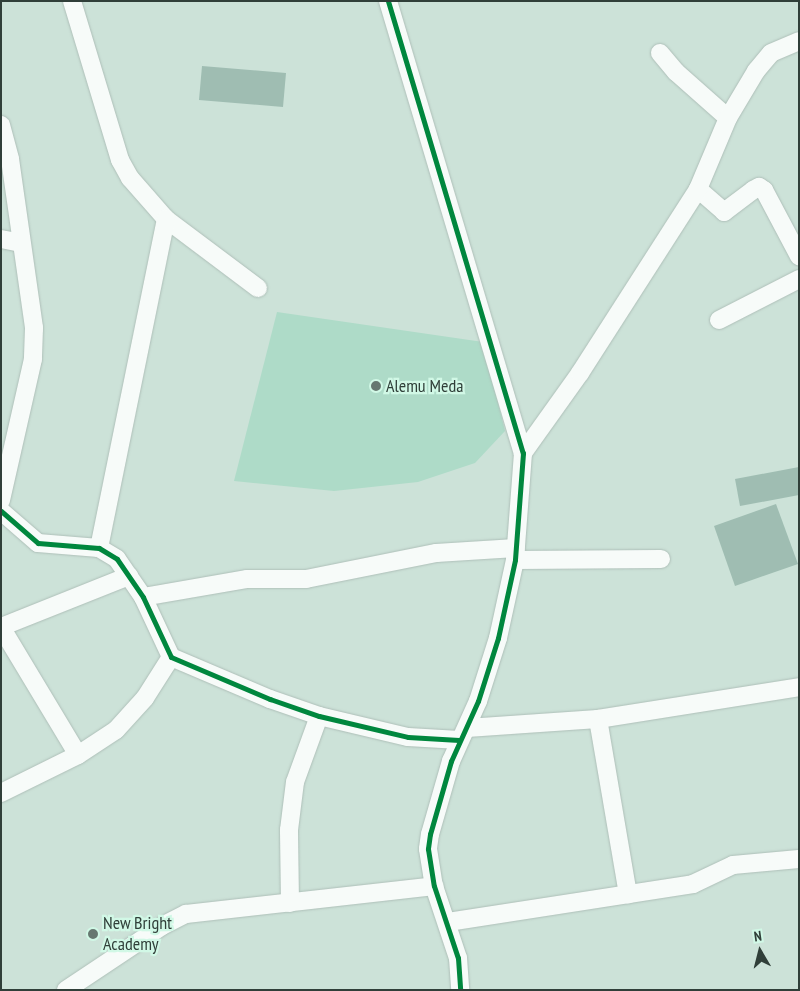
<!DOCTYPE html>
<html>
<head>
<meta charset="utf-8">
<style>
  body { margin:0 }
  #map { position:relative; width:800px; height:991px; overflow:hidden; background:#cce2d8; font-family:"PT Sans Narrow",sans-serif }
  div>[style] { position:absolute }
  .green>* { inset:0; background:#aedbc8 }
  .building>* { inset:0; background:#9fbdb2 }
  .roads { filter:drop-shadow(0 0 1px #aebfb8) drop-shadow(0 0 1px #aebfb8) }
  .street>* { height:18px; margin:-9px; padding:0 9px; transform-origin:9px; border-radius:9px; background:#f7fbf9 }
  .cycleway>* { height:5px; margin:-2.5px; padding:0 2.5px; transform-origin:2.5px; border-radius:2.5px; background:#00873e }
  .dots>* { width:14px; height:14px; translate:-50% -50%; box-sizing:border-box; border:2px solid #d1f8e6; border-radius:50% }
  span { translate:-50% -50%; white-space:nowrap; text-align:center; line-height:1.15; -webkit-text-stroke:4.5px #d1f8e6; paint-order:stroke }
  .poi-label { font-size:18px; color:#303f39 }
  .left { translate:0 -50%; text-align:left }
  .frame { position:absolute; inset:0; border:2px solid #303f39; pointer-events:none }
  .north { position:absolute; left:735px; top:926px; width:50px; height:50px; -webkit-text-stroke:4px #d1f8e6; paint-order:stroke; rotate:352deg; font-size:14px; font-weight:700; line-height:20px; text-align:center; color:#303f39 }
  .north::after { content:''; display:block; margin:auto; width:18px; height:22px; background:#303f39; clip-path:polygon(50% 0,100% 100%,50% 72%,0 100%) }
</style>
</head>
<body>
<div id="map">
  <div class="green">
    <div style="clip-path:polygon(277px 312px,483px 342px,505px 431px,475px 463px,418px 482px,334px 491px,234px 481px)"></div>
  </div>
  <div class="building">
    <div style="clip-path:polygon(202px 66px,286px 73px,283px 107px,199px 100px)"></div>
    <div style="clip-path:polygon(799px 467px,799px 495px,740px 506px,735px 479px)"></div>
    <div style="clip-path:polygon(776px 504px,798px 564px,735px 586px,714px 526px)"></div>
  </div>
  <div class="roads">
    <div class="street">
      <div style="left:72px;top:1px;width:166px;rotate:73.2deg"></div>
      <div style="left:120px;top:160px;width:21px;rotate:61deg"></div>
      <div style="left:130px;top:178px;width:55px;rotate:48.7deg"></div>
      <div style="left:166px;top:219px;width:115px;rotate:36.9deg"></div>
      <div style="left:388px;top:1px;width:472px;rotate:73.4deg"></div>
      <div style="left:523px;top:453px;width:107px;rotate:94.3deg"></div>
      <div style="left:515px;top:560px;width:80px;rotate:102.3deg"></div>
      <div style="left:498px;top:638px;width:66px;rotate:107.6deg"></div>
      <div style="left:478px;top:701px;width:66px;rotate:114.2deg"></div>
      <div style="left:451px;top:761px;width:76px;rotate:106deg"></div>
      <div style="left:430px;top:834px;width:15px;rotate:98deg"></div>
      <div style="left:428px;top:849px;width:37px;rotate:81deg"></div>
      <div style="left:434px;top:886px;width:76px;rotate:71.6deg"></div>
      <div style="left:458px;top:958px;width:32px;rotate:86deg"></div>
      <div style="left:660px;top:53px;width:25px;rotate:50deg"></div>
      <div style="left:676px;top:72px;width:69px;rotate:41.5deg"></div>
      <div style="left:1px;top:125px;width:35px;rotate:75deg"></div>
      <div style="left:10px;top:159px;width:171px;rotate:81.9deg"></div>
      <div style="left:34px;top:328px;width:31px;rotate:92deg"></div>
      <div style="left:33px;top:359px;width:145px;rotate:102.8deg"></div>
      <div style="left:698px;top:189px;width:35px;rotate:41deg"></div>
      <div style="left:724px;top:212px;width:36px;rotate:-37deg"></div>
      <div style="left:753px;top:190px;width:7px;rotate:-27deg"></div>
      <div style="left:759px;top:187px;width:6px;rotate:31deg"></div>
      <div style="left:764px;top:190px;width:75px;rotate:62.1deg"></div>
      <div style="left:1px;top:239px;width:20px;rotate:11deg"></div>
      <div style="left:719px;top:320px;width:90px;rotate:-27.1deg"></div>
      <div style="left:523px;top:453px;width:98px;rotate:-54.5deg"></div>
      <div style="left:580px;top:373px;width:219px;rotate:-57.3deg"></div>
      <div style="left:698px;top:189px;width:77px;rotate:-67.1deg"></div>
      <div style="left:728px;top:118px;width:55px;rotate:-59.2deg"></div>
      <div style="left:756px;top:71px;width:23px;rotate:-50deg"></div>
      <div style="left:771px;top:53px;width:30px;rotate:-23deg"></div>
      <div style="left:1px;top:511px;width:49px;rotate:40.9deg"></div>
      <div style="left:38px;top:543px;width:61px;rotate:4.7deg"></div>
      <div style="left:99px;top:548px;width:21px;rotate:31deg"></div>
      <div style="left:117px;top:559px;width:46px;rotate:55.6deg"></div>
      <div style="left:143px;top:597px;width:66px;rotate:65deg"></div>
      <div style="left:171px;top:657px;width:108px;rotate:23deg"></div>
      <div style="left:270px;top:699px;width:52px;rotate:19.1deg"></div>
      <div style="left:319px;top:716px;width:91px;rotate:13.3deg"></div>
      <div style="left:408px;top:737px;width:51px;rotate:3.4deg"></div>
      <div style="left:99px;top:548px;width:336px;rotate:-78.5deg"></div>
      <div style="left:515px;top:560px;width:146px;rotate:-0.4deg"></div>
      <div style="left:143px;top:597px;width:106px;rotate:-9.8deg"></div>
      <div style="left:247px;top:579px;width:59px"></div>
      <div style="left:306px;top:579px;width:133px;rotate:-11.3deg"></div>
      <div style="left:436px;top:553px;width:80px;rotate:-3.6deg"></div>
      <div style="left:1px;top:627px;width:149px;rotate:59deg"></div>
      <div style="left:1px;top:627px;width:138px;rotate:-21.7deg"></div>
      <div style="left:598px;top:719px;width:178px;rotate:80.3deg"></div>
      <div style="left:467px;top:728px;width:131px;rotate:-3.9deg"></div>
      <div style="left:598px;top:719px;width:204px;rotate:-9deg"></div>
      <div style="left:1px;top:793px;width:86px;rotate:-26.3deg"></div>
      <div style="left:78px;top:755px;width:45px;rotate:-33.3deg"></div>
      <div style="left:116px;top:730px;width:43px;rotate:-47.8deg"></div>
      <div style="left:145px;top:698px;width:49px;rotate:-57.6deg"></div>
      <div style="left:290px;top:903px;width:73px;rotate:-90.8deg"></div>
      <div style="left:289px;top:830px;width:48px;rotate:-82.9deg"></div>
      <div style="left:295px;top:782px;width:70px;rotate:-70deg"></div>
      <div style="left:448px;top:922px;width:248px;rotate:-8.8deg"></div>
      <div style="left:693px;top:884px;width:44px;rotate:-25.4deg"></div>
      <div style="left:733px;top:865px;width:66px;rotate:-5.2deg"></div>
      <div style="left:66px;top:990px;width:115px;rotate:-33.7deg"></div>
      <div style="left:162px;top:926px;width:27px;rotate:-27deg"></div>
      <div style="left:186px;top:914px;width:250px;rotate:-6.4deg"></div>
    </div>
  </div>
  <div class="cycleway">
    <div style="left:388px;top:1px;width:472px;rotate:73.4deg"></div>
    <div style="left:523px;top:453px;width:107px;rotate:94.3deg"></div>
    <div style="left:515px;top:560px;width:80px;rotate:102.3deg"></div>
    <div style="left:498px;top:638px;width:66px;rotate:107.6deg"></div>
    <div style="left:478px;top:701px;width:66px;rotate:114.2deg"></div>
    <div style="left:451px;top:761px;width:76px;rotate:106deg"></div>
    <div style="left:430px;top:834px;width:15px;rotate:98deg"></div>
    <div style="left:428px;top:849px;width:37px;rotate:81deg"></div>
    <div style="left:434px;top:886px;width:76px;rotate:71.6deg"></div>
    <div style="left:458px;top:958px;width:32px;rotate:86deg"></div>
    <div style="left:1px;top:511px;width:49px;rotate:40.9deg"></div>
    <div style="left:38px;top:543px;width:61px;rotate:4.7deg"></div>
    <div style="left:99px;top:548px;width:21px;rotate:31deg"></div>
    <div style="left:117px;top:559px;width:46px;rotate:55.6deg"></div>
    <div style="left:143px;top:597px;width:66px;rotate:65deg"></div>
    <div style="left:171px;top:657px;width:108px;rotate:23deg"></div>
    <div style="left:270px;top:699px;width:52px;rotate:19.1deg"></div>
    <div style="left:319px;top:716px;width:91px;rotate:13.3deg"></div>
    <div style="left:408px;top:737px;width:51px;rotate:3.4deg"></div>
  </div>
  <div class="dots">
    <div style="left:376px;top:386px;background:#677871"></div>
    <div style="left:93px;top:934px;background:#677871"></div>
  </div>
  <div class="poi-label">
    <span class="left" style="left:386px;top:386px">Alemu Meda</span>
    <span class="left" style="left:103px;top:934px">New Bright<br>Academy</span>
  </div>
  <div class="frame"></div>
  <div class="north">N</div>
</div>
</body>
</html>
